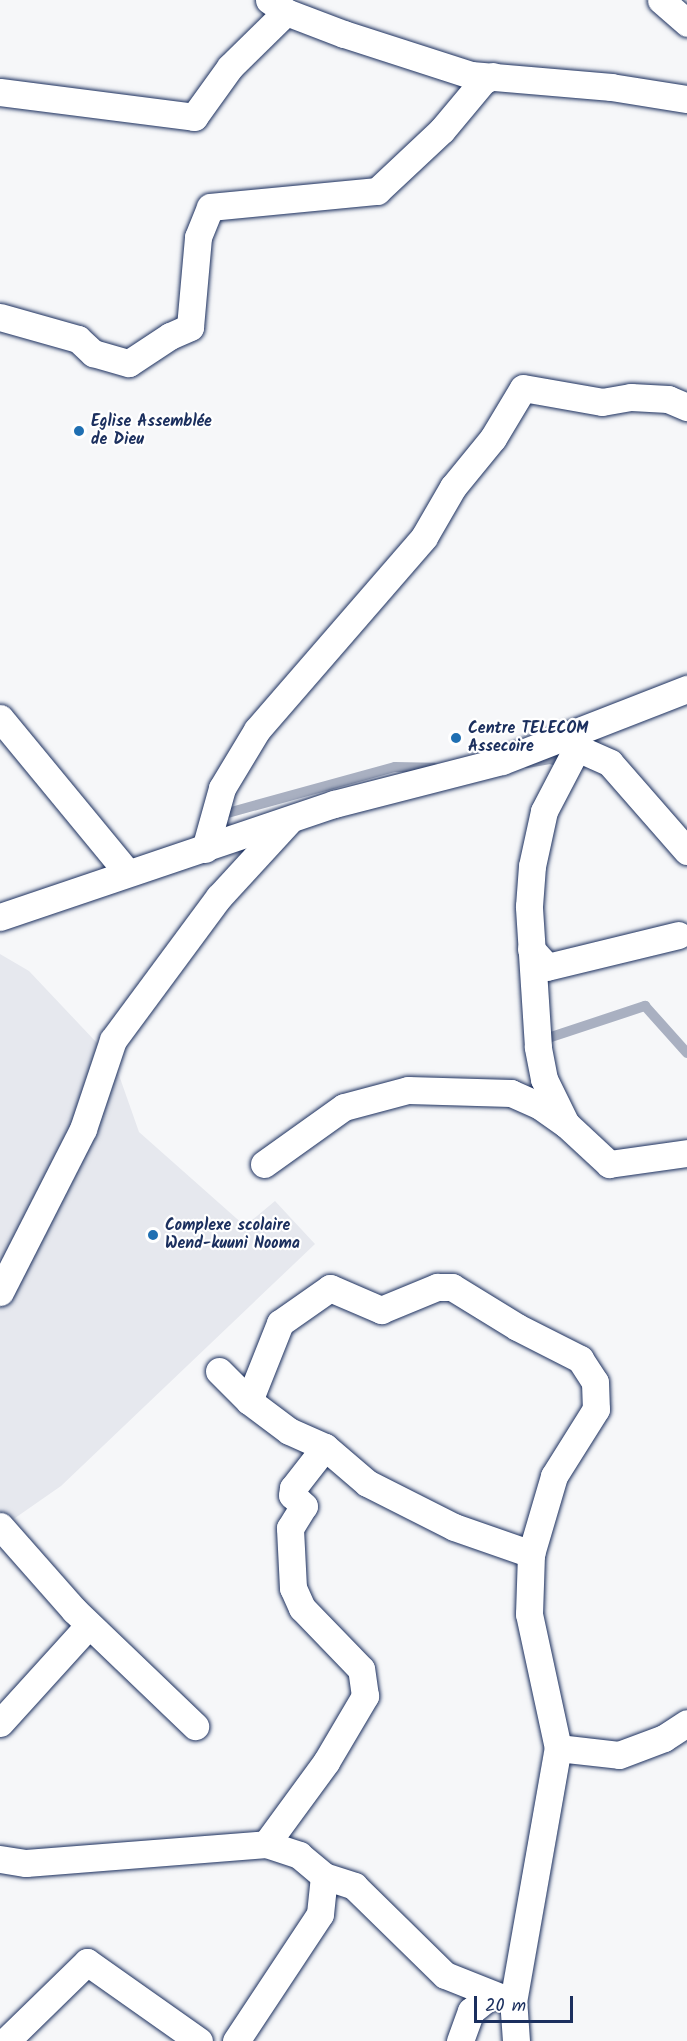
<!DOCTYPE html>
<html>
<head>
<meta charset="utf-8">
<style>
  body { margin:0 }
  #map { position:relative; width:687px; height:2041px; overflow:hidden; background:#f6f7f9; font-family:Kalam,sans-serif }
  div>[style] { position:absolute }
  .built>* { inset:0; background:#e6e8ee }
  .stream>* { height:10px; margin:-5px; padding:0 5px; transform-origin:5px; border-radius:5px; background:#a9b0c1 }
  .roads { filter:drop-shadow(0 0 2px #1b2f5e) drop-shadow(0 0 2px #1b2f5e) }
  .minor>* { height:27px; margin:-13.5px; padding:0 13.5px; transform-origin:13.5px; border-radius:13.5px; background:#fff }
  .dots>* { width:16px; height:16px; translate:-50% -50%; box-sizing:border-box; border:3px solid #fff; border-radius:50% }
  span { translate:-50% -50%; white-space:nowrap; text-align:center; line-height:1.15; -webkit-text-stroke:4.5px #fff; paint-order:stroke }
  .poi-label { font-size:16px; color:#1b2f5e; font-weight:700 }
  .left { translate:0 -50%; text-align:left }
  .scale { position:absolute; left:474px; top:1996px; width:99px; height:27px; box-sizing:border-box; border:3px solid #1b2f5e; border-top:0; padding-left:8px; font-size:18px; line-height:21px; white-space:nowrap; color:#1b2f5e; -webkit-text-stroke:4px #fff; paint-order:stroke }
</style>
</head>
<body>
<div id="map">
  <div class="built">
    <div style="clip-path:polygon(0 954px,29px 971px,114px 1061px,139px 1132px,245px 1226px,275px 1201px,315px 1244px,61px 1486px,5px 1525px,0 1519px)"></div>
  </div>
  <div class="stream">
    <div style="left:527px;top:763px;width:23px;rotate:-10deg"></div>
    <div style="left:550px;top:759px;width:18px;rotate:16deg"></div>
    <div style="left:224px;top:814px;width:177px;rotate:-15.4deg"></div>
    <div style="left:395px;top:767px;width:39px;rotate:1deg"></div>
    <div style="left:539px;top:1041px;width:112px;rotate:-18.3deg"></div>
    <div style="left:645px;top:1006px;width:63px;rotate:48.2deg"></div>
  </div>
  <div class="roads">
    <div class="minor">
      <div style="left:269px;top:0;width:21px;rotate:35deg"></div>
      <div style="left:286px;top:12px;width:62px;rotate:20.8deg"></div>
      <div style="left:344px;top:34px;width:133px;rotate:17.9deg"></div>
      <div style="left:471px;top:75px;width:141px;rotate:4.9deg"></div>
      <div style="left:611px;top:87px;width:77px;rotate:9deg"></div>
      <div style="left:661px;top:0;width:35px;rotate:41deg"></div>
      <div style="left:0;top:92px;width:196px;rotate:7.3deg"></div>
      <div style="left:194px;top:117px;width:62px;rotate:-54.2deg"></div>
      <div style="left:230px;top:67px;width:78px;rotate:-44.5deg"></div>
      <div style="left:0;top:317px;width:81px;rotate:15.8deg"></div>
      <div style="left:78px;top:339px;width:21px;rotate:43deg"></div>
      <div style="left:93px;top:353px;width:37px;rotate:16deg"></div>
      <div style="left:129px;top:363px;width:49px;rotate:-33.4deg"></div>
      <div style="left:170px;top:336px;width:22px;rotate:-24deg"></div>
      <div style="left:190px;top:327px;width:90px;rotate:-84.9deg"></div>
      <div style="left:198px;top:237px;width:32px;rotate:-68deg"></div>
      <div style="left:210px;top:207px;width:168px;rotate:-5.5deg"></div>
      <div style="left:377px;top:191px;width:89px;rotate:-43.2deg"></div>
      <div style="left:442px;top:130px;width:64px;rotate:-50.1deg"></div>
      <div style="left:483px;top:81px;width:11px;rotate:-27deg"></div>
      <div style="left:0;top:718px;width:200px;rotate:50.5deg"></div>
      <div style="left:567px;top:736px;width:16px;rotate:50deg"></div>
      <div style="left:577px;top:748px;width:36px;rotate:24deg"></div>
      <div style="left:610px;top:763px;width:117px;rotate:48.8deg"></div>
      <div style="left:205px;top:849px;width:63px;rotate:-74.4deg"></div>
      <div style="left:222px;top:788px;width:68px;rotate:-58.9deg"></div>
      <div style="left:257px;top:730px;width:255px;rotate:-49.1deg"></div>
      <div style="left:424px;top:537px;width:58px;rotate:-59.9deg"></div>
      <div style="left:453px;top:487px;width:63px;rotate:-50.8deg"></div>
      <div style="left:493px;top:438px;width:58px;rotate:-59deg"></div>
      <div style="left:523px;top:388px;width:80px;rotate:10deg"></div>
      <div style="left:602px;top:402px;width:29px;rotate:-10deg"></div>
      <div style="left:631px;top:397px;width:37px;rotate:3deg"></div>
      <div style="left:668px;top:399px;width:21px;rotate:23deg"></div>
      <div style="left:0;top:917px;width:353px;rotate:-18.7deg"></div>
      <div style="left:334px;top:804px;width:173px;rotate:-14.4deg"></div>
      <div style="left:502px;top:761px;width:199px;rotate:-21.3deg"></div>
      <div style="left:531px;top:949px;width:24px;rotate:48deg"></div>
      <div style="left:547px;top:967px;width:135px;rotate:-13.7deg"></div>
      <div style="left:566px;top:1124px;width:50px;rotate:-116.1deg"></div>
      <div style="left:544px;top:1079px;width:33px;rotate:-101deg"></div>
      <div style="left:538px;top:1047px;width:141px;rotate:-93.7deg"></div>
      <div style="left:529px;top:906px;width:40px;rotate:-85.7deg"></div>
      <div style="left:532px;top:866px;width:56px;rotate:-77.7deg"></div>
      <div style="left:544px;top:811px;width:71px;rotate:-62.4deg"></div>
      <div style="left:264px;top:1164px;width:98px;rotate:-35.5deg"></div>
      <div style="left:344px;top:1107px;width:66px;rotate:-14.9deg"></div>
      <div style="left:408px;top:1090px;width:103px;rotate:1.7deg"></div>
      <div style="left:511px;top:1093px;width:32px;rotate:24deg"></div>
      <div style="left:540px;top:1106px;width:32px;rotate:35deg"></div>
      <div style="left:566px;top:1124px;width:59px;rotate:42.9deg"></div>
      <div style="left:609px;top:1164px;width:79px;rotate:-8deg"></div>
      <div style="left:0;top:1292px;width:183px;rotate:-63deg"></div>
      <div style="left:83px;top:1129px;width:94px;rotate:-71.4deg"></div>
      <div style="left:113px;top:1040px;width:178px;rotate:-53.5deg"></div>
      <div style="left:219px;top:897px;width:102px;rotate:-47.4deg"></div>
      <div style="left:219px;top:1371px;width:42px;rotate:45deg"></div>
      <div style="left:249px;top:1401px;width:50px;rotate:36.9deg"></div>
      <div style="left:289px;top:1431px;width:39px;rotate:24deg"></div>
      <div style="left:325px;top:1447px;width:55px;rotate:40.6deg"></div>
      <div style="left:367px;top:1483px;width:97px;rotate:26.8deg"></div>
      <div style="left:454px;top:1527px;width:82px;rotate:19.3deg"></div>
      <div style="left:531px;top:1554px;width:60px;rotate:91.9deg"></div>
      <div style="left:529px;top:1614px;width:137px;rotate:77.8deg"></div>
      <div style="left:558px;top:1748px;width:61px;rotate:6.5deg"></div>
      <div style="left:619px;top:1755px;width:48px;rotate:-20.7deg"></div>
      <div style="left:664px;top:1738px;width:27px;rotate:-33deg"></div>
      <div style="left:249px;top:1401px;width:84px;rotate:-68.3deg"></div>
      <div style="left:280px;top:1323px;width:61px;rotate:-35deg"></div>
      <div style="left:330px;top:1288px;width:56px;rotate:23.3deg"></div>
      <div style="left:381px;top:1310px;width:61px;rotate:-22.3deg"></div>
      <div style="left:437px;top:1287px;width:15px"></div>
      <div style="left:452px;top:1287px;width:76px;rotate:31.6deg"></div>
      <div style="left:517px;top:1327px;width:71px;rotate:26.9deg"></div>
      <div style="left:580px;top:1359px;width:27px;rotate:57deg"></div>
      <div style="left:595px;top:1382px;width:27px;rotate:88deg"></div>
      <div style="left:596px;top:1409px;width:79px;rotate:122.1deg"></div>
      <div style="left:554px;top:1476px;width:81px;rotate:106.4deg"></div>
      <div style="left:0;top:1526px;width:112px;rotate:48.6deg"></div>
      <div style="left:74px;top:1610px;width:168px;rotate:43.8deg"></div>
      <div style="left:0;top:1723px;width:132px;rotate:-47.8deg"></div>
      <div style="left:266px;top:1844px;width:102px;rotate:-53.8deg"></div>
      <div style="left:326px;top:1762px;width:77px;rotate:-59.4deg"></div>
      <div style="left:365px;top:1696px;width:27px;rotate:-98deg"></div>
      <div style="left:361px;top:1669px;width:85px;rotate:-134deg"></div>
      <div style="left:302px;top:1608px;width:22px;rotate:-114deg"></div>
      <div style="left:293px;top:1588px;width:60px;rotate:-92.9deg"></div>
      <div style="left:290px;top:1528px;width:26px;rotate:-58deg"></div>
      <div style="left:304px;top:1506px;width:16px;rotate:-137deg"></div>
      <div style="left:292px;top:1495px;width:7px;rotate:-82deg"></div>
      <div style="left:293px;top:1488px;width:52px;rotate:-52deg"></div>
      <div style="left:0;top:1859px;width:26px;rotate:9deg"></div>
      <div style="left:26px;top:1863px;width:241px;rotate:-4.5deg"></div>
      <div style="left:266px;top:1844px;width:35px;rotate:18deg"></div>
      <div style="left:299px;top:1855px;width:33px;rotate:40deg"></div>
      <div style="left:6px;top:2041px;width:113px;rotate:-44.3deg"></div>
      <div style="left:87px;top:1962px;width:137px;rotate:35.2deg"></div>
      <div style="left:236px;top:2041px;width:152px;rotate:-56.5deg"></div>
      <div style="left:320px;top:1914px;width:38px;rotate:-84deg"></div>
      <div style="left:324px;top:1876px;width:32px;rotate:18deg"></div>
      <div style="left:354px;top:1886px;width:127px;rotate:44.4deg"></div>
      <div style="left:445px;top:1975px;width:73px;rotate:21.7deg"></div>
      <div style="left:460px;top:2041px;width:32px;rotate:-70deg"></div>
      <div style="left:471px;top:2011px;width:26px;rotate:-39deg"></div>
      <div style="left:516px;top:2041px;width:39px;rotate:-94deg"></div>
      <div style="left:513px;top:2002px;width:258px;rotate:-80deg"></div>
    </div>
  </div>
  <div class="dots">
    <div style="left:79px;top:431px;background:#1f6fb2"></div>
    <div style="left:456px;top:738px;background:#1f6fb2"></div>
    <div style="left:153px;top:1235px;background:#1f6fb2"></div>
  </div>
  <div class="poi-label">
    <span class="left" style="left:91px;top:431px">Eglise Assemblée<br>de Dieu</span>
    <span class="left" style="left:468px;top:738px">Centre TELECOM<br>Assecoire</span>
    <span class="left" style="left:165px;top:1235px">Complexe scolaire<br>Wend-kuuni Nooma</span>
  </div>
  <div class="scale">20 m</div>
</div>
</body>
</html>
